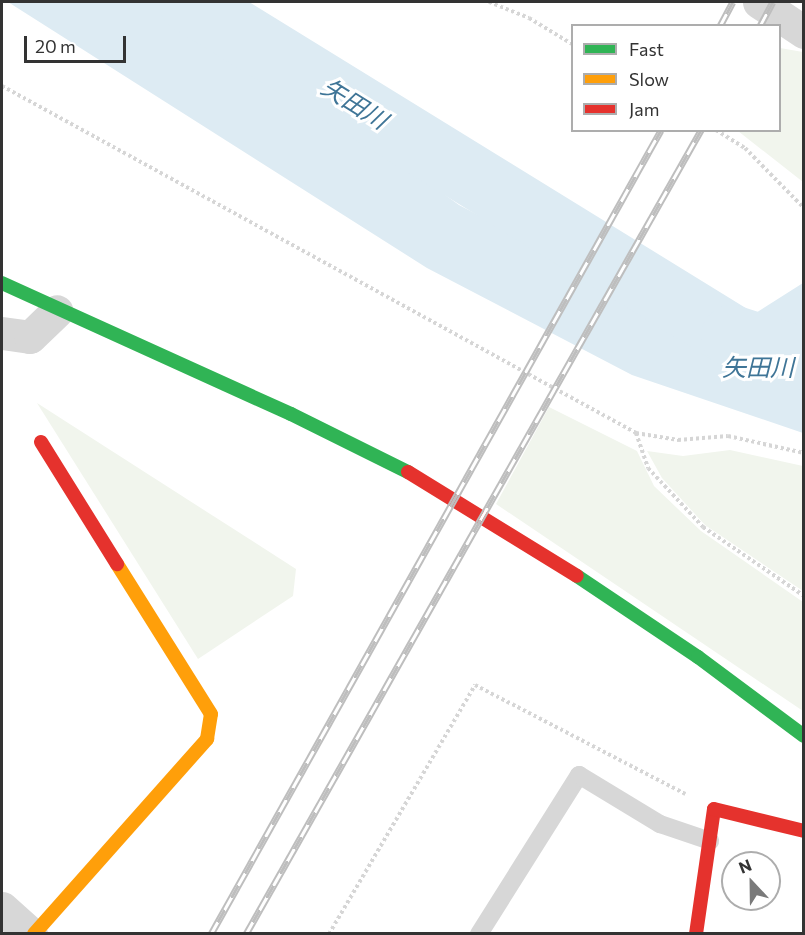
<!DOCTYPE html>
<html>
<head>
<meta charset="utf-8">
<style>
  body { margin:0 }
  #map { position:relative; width:805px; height:935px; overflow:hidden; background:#fff; font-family:Commissioner,"Noto Sans JP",sans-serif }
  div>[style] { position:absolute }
  .green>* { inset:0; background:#f1f5ed }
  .water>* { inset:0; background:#ddebf3 }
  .river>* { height:62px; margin:-31px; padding:0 31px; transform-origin:31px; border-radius:31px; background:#ddebf3 }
  .path>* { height:4px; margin-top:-2px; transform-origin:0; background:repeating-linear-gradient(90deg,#d6d6d6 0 3px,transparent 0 6px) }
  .lane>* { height:18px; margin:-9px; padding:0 9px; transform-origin:9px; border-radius:9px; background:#d7d7d7 }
  .street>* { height:33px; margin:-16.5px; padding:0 16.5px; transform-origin:16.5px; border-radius:16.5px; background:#d7d7d7 }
  .fast>* { height:14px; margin:-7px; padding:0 7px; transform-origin:7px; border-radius:7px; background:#30b455 }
  .slow>* { height:14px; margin:-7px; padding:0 7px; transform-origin:7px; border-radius:7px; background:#ff9f0a }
  .jam>* { height:14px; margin:-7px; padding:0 7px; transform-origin:7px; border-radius:7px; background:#e5322d }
  .rail>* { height:7px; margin-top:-3.5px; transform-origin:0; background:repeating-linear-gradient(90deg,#fff 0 14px,#bebebe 0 28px); box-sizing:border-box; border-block:2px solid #bebebe }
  span { translate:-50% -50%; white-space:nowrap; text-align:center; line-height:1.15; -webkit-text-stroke:6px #fff; paint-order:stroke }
  .water-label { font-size:24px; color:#3f7597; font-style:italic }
  .frame { position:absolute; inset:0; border:3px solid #333; pointer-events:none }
  .legend { position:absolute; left:571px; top:24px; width:210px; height:108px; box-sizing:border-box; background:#fff; border:2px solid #adadad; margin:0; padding:8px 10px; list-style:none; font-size:18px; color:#333 }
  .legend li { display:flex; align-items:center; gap:12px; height:30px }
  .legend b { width:30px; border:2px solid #adadad }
  .north { position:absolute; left:721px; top:851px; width:60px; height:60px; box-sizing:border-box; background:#fff; border:2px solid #adadad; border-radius:50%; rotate:338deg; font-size:16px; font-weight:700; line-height:24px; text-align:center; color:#333 }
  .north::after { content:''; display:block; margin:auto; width:21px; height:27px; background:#7a7a7a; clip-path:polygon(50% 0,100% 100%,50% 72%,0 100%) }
  .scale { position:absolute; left:24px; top:36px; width:102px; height:27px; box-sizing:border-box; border:3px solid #333; border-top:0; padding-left:8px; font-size:18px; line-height:21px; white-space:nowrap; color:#333; -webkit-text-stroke:4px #fff; paint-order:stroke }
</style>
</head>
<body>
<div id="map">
  <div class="green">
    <div style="clip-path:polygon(780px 48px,803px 52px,803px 182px,738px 131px,780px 130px)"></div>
    <div style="clip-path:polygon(37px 403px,296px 569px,293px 596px,198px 659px)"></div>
    <div style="clip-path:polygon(549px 407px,637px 451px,654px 486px,701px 531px,803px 602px,803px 711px,496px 504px)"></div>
    <div style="clip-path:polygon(730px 450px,803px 466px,803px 591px,705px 525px,662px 478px,647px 451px,683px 456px)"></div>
  </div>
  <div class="water">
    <div style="clip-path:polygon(8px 2px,179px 2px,459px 205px,715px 339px,803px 283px,803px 433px,632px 375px,427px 268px)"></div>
  </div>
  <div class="river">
    <div style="left:190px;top:2px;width:637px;rotate:31.64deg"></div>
    <div style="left:732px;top:336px;width:76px;rotate:17.7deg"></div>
  </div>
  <div class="path">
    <div style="left:489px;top:2px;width:43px;rotate:21.8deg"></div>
    <div style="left:529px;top:18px;width:50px;rotate:31.2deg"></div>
    <div style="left:2px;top:86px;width:723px;rotate:28.69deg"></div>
    <div style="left:636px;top:433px;width:43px;rotate:9.5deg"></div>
    <div style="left:678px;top:440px;width:50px;rotate:-4.6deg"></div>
    <div style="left:728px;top:436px;width:78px;rotate:12.6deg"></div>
    <div style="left:716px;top:130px;width:34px;rotate:32deg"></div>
    <div style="left:745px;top:148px;width:84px;rotate:45.5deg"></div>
    <div style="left:636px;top:433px;width:37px;rotate:71deg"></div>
    <div style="left:648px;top:468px;width:81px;rotate:47deg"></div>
    <div style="left:703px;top:527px;width:122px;rotate:34.3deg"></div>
    <div style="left:329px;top:934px;width:289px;rotate:-59.6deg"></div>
    <div style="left:475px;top:685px;width:237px;rotate:27.4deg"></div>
  </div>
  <div class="lane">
    <div style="left:479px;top:934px;width:188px;rotate:-57.8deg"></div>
    <div style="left:579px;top:775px;width:95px;rotate:31.2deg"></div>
    <div style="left:660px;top:824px;width:53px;rotate:18.8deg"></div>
  </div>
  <div class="street">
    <div style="left:759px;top:2px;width:54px;rotate:33.7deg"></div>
    <div style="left:2px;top:333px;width:28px;rotate:8deg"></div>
    <div style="left:30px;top:337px;width:37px;rotate:-44deg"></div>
    <div style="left:2px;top:908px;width:39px;rotate:42deg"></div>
  </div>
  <div class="fast">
    <div style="left:2px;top:283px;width:317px;rotate:24.4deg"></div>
    <div style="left:291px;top:414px;width:131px;rotate:26.4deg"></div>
    <div style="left:577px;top:576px;width:146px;rotate:33.8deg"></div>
    <div style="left:698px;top:657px;width:132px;rotate:36.7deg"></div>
  </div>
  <div class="slow">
    <div style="left:34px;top:934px;width:261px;rotate:-48.4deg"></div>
    <div style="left:207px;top:739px;width:25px;rotate:-81deg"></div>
    <div style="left:211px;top:714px;width:177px;rotate:-122.1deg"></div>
  </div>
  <div class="jam">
    <div style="left:41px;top:442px;width:144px;rotate:58.1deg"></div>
    <div style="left:408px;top:472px;width:198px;rotate:31.6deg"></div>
    <div style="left:696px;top:934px;width:126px;rotate:-81.8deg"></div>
    <div style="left:714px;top:809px;width:93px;rotate:13.7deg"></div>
  </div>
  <div class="rail">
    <div style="left:720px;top:26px;width:27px;rotate:-62deg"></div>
    <div style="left:760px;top:26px;width:27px;rotate:-62deg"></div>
    <div style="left:211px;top:934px;width:921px;rotate:-60.76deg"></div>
    <div style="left:246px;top:934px;width:924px;rotate:-60.49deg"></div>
  </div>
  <div class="water-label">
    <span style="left:355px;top:103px;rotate:32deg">矢田川</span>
    <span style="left:758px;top:367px">矢田川</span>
  </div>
  <div class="frame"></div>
  <ul class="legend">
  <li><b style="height:8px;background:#30b455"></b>Fast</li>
  <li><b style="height:8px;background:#ff9f0a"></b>Slow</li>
  <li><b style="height:8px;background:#e5322d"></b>Jam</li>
  </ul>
  <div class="north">N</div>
  <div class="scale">20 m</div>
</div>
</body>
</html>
